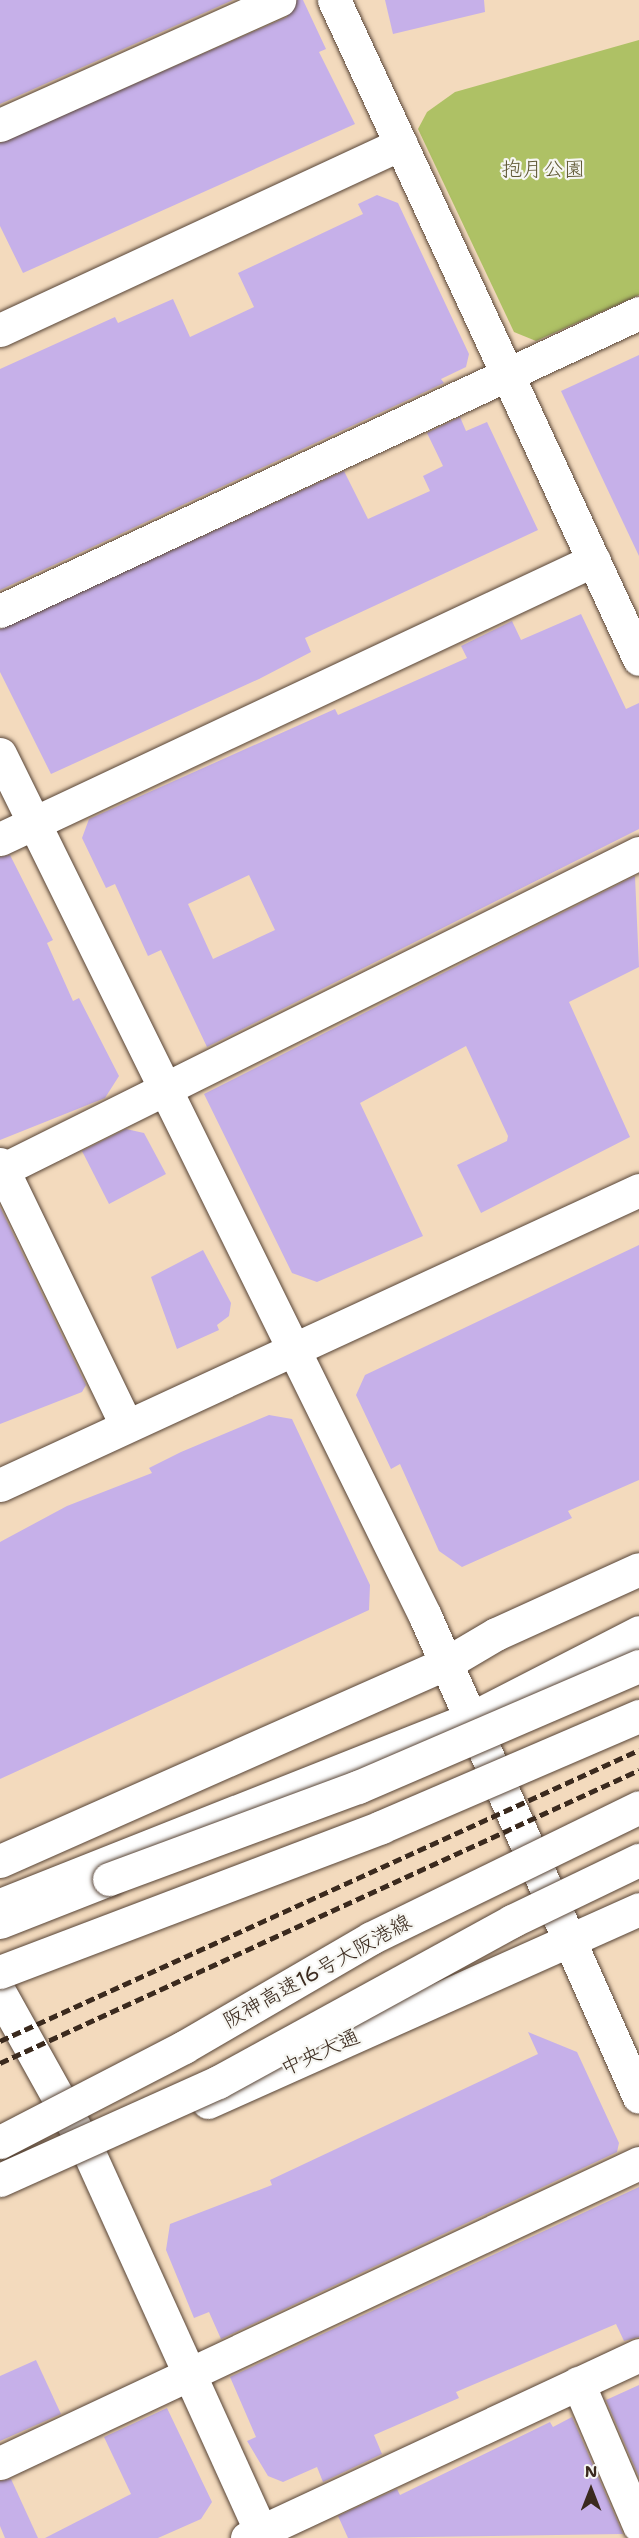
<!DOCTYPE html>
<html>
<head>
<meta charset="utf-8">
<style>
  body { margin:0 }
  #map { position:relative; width:639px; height:2538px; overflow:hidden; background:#f3dabd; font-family:"Shantell Sans","Klee One",sans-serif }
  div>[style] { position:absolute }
  .green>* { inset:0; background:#aec165 }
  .building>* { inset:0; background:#c6b0e9 }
  .roads { filter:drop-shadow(0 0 2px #574436) drop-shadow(0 0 2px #574436) }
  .minor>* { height:33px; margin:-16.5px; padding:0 16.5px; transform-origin:16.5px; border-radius:16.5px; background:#fff }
  .major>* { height:33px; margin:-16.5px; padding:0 16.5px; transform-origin:16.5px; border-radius:16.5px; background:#fff }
  .highway>* { height:33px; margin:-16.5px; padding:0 16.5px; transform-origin:16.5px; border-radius:16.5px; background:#fff }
  .rail>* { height:4.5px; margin-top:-2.25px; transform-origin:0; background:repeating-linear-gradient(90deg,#3b2a1e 0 9px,transparent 0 13.5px) }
  .bridges { filter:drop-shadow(0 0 2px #574436) drop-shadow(0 0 2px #574436) }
  .highway-bridge>* { height:33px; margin:-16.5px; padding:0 16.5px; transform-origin:16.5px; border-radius:16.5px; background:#fff }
  span { translate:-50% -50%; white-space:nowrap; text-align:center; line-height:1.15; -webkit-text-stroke:4.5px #f6f6f2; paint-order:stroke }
  .park-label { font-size:21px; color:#5e5733 }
  .street-label { font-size:21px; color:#3b2a1e }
  .north { position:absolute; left:561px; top:2460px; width:60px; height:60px; -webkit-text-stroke:4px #f6f6f2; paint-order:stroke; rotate:0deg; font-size:16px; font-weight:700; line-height:24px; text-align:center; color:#3b2a1e }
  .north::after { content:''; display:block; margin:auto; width:21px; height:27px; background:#3b2a1e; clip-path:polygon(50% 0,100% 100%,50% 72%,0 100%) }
</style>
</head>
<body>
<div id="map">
  <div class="green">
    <div style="clip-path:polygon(639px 40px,639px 295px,536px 341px,514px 332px,418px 129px,427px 112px,455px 92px)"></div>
  </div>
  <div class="building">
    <div style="clip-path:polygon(0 0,233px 0,0 104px)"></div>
    <div style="clip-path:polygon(297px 0,303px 0,326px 49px,319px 52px,355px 124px,23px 273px,0 226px,0 143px,287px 17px)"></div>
    <div style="clip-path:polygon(385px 0,484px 0,485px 12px,393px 34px)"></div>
    <div style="clip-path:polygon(377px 195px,398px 203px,469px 354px,466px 367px,441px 379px,444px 383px,0 590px,0 369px,115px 317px,118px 323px,173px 299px,190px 337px,254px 307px,238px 273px,363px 214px,358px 204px)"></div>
    <div style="clip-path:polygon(639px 355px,639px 556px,561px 391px)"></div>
    <div style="clip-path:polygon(460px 417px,466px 431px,487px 422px,538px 530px,305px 638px,311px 652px,259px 679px,51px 774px,0 672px,0 629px,344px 471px,368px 519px,430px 491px,423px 476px,443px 466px,427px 433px)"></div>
    <div style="clip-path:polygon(evenodd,581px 614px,626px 709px,639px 703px,639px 829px,207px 1047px,161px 950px,148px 956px,115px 884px,106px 888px,82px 838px,89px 819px,335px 709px,338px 715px,467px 658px,461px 646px,512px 621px,521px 640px,581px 614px,249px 875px,275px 930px,213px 959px,188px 904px,249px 875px)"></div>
    <div style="clip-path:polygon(10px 855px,53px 940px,47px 943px,73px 1001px,79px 998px,119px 1076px,105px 1098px,0 1140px,0 857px)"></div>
    <div style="clip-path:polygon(635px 876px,639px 967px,569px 1002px,630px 1137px,481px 1213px,457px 1165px,507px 1141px,508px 1136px,466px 1046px,360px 1103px,423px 1236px,317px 1282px,292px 1273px,204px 1094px)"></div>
    <div style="clip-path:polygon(126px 1129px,144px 1133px,166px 1174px,109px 1204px,82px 1151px)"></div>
    <div style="clip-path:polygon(0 1207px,86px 1385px,82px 1392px,0 1424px)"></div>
    <div style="clip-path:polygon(639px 1245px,639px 1480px,568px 1511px,572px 1518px,462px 1567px,439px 1551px,400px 1464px,391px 1469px,356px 1395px,365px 1375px)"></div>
    <div style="clip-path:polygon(203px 1250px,231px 1303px,229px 1316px,217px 1325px,219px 1330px,177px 1349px,151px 1277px)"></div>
    <div style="clip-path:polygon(269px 1415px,292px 1419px,370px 1585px,369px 1610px,0 1779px,0 1542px,67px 1506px,152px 1473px,149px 1468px,181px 1452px)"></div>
    <div style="clip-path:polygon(528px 2032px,577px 2052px,619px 2143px,617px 2152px,221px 2339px,209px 2312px,194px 2318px,166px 2250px,170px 2224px,272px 2185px,270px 2180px,538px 2054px)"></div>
    <div style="clip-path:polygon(639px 2187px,639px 2337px,624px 2341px,616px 2324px,456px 2392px,459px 2398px,374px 2435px,382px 2454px,323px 2482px,317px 2467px,283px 2482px,268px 2476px,247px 2441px,256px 2437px,230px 2377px)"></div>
    <div style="clip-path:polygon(36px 2360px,61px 2414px,0 2441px,0 2376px)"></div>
    <div style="clip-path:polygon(639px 2385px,639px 2477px,606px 2400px)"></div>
    <div style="clip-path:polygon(167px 2408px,212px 2502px,201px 2519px,158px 2538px,45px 2538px,131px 2494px,104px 2437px)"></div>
    <div style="clip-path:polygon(572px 2417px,623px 2534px,348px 2538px,338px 2516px,397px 2489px,400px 2495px,550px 2422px,553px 2427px)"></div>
    <div style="clip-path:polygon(11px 2479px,38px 2538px,5px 2538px,0 2526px,0 2481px)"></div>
  </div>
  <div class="roads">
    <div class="minor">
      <div style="left:334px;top:0;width:726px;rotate:65.16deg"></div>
      <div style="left:0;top:125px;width:306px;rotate:-24.1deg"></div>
      <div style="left:0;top:330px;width:442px;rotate:-24.9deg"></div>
      <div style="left:0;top:611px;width:705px;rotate:-25deg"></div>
      <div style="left:0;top:754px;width:961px;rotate:63.75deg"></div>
      <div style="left:425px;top:1616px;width:526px;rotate:66.02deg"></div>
      <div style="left:0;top:839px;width:656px;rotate:-25.16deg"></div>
      <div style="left:0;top:1164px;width:290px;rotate:64.2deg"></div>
      <div style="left:0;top:1171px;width:714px;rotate:-26.46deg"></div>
      <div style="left:0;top:1485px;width:704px;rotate:-24.78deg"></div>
      <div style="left:0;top:1861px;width:487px;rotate:-23.9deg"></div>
      <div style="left:445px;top:1664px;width:59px;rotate:-30.5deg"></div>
      <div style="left:496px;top:1634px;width:157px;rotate:-24.4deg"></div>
      <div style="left:0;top:1993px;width:185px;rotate:60.9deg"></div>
      <div style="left:90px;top:2155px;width:421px;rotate:65.6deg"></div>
      <div style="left:578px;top:2383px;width:155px;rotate:66.8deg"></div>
      <div style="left:0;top:2463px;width:706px;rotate:-25.15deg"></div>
      <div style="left:247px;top:2538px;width:433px;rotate:-25deg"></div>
    </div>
    <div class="major">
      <div style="left:0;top:1905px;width:505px;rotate:-21.59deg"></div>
      <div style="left:470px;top:1719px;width:190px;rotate:-27.2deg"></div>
      <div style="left:208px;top:2102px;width:472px;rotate:-24.1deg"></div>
    </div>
    <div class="highway">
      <div style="left:0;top:1922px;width:117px;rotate:-21.5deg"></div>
    </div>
  </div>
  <div class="rail">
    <div style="left:0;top:2041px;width:702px;rotate:-24.48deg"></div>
    <div style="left:0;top:2063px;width:703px;rotate:-24.63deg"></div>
  </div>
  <div class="bridges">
    <div class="highway-bridge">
      <div style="left:109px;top:1879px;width:265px;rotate:-20.3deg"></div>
      <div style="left:358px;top:1787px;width:306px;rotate:-23.3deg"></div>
      <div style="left:0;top:1972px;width:408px;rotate:-20.8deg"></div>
      <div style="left:381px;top:1827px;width:281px;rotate:-23.3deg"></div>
      <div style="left:0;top:2142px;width:207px;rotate:-27.3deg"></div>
      <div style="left:184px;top:2047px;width:216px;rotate:-30.2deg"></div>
      <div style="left:371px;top:1938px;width:298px;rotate:-26deg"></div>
      <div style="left:0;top:2180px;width:239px;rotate:-24.2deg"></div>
      <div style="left:218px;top:2082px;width:335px;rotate:-28.7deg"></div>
      <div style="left:512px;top:1921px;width:141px;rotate:-25.7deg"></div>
    </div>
  </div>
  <div class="park-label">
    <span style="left:543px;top:169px">抱月公園</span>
  </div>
  <div class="street-label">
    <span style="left:317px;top:1971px;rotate:-29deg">阪神高速16号大阪港線</span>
    <span style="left:320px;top:2052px;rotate:-24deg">中央大通</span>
  </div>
  <div class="north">N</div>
</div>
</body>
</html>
